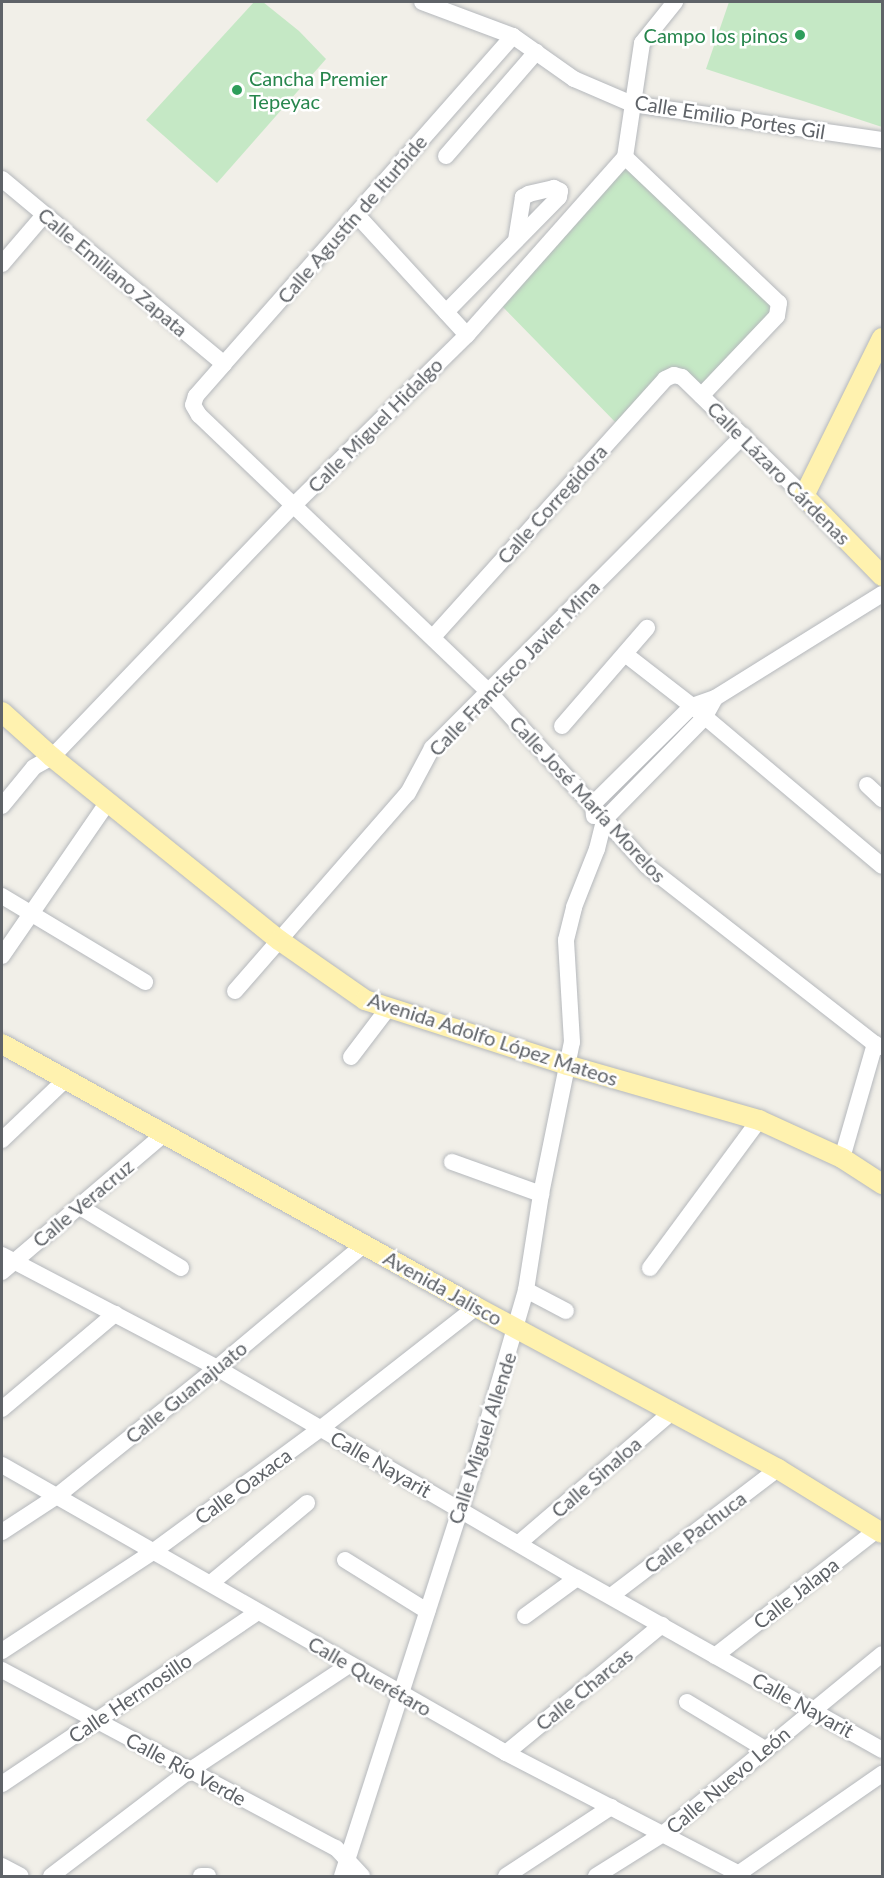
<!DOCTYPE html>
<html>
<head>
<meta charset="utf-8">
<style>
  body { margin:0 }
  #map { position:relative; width:884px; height:1878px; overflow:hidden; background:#f1efe8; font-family:Lato,sans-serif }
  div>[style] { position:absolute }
  .green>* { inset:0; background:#c5e8c5 }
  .roads { filter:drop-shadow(0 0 2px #b5b8bc) drop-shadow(0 0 2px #b5b8bc) }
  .minor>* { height:16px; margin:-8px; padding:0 8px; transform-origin:8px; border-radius:8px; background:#fff }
  .major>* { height:20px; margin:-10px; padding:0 10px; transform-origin:10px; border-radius:10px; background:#fff2af }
  .dots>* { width:16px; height:16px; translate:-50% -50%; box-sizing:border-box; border:3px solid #fff; border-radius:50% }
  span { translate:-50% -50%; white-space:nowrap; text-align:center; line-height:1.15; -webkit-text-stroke:5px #fff; paint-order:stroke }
  .leisure-label { font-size:20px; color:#27864d }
  .right { translate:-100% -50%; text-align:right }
  .left { translate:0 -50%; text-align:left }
  .street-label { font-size:20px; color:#5f6368 }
  .frame { position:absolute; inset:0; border:3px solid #5f6368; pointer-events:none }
</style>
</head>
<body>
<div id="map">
  <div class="green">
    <div style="clip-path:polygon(254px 2px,263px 2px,299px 31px,326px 59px,217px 183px,146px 120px)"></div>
    <div style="clip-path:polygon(729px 2px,882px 2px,882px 127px,706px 69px)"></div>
    <div style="clip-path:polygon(625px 157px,780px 308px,701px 396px,674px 375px,621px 428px,497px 301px)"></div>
  </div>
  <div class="roads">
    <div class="minor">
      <div style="left:422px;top:2px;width:97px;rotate:20.5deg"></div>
      <div style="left:513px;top:36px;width:75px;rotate:35.2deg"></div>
      <div style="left:574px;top:79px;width:63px;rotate:23.3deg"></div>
      <div style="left:632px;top:104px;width:253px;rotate:8.2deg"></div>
      <div style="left:513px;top:36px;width:437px;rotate:131.4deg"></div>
      <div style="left:224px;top:364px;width:43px;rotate:131.2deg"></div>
      <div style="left:196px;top:396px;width:9px;rotate:108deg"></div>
      <div style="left:193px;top:405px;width:12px;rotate:59deg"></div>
      <div style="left:199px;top:415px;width:400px;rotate:43.7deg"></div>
      <div style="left:488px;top:691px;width:236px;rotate:47.7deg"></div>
      <div style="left:647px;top:866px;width:289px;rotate:38deg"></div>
      <div style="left:875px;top:1044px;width:8px;rotate:23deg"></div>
      <div style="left:446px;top:156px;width:138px;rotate:-49.1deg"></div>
      <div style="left:625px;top:157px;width:212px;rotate:43.5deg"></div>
      <div style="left:779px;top:303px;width:13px;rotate:99deg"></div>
      <div style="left:777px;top:316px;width:110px;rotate:133.5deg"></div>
      <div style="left:2px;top:179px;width:289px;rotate:39.8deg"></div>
      <div style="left:356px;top:214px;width:164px;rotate:47.5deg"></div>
      <div style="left:2px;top:264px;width:65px;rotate:-49.4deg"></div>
      <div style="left:446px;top:312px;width:161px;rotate:-45.5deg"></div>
      <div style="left:559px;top:197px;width:6px;rotate:-81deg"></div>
      <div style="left:560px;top:191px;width:7px;rotate:-153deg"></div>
      <div style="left:554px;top:188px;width:26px;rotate:167deg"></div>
      <div style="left:529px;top:194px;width:7px;rotate:153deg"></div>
      <div style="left:523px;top:197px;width:44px;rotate:99.2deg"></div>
      <div style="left:433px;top:637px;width:347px;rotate:-48deg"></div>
      <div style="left:665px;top:379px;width:10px;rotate:-24deg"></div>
      <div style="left:674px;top:375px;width:8px;rotate:14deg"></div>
      <div style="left:682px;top:377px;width:170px;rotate:44.3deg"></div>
      <div style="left:625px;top:654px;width:85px;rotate:37.8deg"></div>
      <div style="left:692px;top:706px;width:248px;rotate:40.1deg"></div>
      <div style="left:562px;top:726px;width:130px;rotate:-49.1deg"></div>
      <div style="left:867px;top:785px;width:21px;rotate:43deg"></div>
      <div style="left:2px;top:806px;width:50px;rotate:-50.6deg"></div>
      <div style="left:34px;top:767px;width:21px;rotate:-29deg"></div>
      <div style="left:52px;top:757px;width:348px;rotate:-46.2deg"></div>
      <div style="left:293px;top:506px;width:244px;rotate:-44.5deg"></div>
      <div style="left:467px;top:335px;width:238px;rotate:-48.4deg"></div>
      <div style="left:625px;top:157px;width:115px;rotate:-81.5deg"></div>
      <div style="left:642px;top:43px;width:53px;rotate:-51.2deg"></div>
      <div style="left:594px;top:816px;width:12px;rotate:-95deg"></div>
      <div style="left:593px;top:804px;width:139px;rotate:-44.7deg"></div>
      <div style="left:692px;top:706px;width:24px;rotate:-19deg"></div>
      <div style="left:715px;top:698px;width:197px;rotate:-31.9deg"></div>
      <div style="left:2px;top:896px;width:167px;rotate:31deg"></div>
      <div style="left:2px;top:956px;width:187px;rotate:-55.5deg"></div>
      <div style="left:235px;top:991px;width:263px;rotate:-48.9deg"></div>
      <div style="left:408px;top:793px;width:51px;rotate:-61.9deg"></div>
      <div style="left:432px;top:748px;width:441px;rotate:-45.1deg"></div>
      <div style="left:351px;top:1057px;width:63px;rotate:-52.8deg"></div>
      <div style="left:2px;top:1140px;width:87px;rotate:-43.6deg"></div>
      <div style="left:842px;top:1158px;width:119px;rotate:-73.9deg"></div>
      <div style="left:452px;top:1162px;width:95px;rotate:19.8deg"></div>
      <div style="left:80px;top:1207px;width:118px;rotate:31.1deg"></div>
      <div style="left:2px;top:1255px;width:243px;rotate:27.7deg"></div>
      <div style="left:217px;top:1368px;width:417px;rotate:30.3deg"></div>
      <div style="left:577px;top:1578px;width:350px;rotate:29.4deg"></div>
      <div style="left:650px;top:1268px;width:184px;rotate:-53.6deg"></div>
      <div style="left:2px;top:1272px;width:213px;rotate:-40.4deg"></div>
      <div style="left:526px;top:1290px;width:45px;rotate:27.7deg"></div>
      <div style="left:2px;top:1409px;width:148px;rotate:-40.1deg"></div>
      <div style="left:2px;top:1465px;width:580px;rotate:29.74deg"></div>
      <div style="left:506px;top:1753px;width:267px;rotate:27.4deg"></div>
      <div style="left:2px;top:1532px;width:66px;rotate:-33.2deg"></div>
      <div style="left:57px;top:1496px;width:205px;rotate:-38.7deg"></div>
      <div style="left:217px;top:1368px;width:193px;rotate:-40deg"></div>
      <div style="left:519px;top:1543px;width:203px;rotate:-40.6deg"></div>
      <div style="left:345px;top:1560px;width:97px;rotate:31.9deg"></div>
      <div style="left:211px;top:1583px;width:125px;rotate:-39.8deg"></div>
      <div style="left:611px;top:1596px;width:210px;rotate:-37.3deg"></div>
      <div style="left:525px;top:1616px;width:64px;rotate:-36.2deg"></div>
      <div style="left:2px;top:1651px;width:182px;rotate:-33.3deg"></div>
      <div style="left:154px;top:1551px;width:206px;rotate:-36.3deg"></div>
      <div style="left:320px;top:1429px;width:198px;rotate:-38deg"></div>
      <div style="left:715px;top:1656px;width:205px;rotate:-37.9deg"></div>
      <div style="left:2px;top:1670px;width:378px;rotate:28.1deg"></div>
      <div style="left:336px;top:1848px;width:38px;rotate:47deg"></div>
      <div style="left:687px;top:1702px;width:91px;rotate:31.1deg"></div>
      <div style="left:506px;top:1753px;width:202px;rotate:-39.4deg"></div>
      <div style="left:2px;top:1784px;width:308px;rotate:-33.9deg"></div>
      <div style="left:2px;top:1866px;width:21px;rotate:28deg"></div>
      <div style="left:51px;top:1876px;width:173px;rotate:-37.3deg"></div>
      <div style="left:189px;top:1771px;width:192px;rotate:-33.5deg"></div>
      <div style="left:201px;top:1876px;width:7px"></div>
      <div style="left:342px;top:1876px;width:447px;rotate:-72.1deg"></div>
      <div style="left:479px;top:1451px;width:168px;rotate:-73.7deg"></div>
      <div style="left:526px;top:1290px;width:97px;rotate:-81.1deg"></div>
      <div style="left:541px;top:1194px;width:155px;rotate:-78.5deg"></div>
      <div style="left:572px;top:1042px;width:102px;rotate:-93.4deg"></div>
      <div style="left:566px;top:940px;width:34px;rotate:-76deg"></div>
      <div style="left:574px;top:907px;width:62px;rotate:-68.4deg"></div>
      <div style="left:597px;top:849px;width:30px;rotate:-76deg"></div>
      <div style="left:604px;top:820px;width:143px;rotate:-45.6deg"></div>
      <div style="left:704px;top:718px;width:23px;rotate:-61deg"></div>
      <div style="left:506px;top:1876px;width:126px;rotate:-33.3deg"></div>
      <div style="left:596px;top:1876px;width:79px;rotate:-32.1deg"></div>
      <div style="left:663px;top:1834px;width:283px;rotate:-39.4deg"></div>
      <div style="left:735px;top:1876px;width:179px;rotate:-34.8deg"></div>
    </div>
    <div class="major">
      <div style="left:882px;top:338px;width:176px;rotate:116.3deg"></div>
      <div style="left:804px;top:496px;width:112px;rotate:45.7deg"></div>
      <div style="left:2px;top:712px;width:67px;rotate:42deg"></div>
      <div style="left:52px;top:757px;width:292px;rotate:38.9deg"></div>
      <div style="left:279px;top:940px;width:105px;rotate:34.9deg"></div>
      <div style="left:365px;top:1000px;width:212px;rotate:17.8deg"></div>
      <div style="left:567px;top:1065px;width:200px;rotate:16deg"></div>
      <div style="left:759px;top:1120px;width:91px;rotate:24.6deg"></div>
      <div style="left:842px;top:1158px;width:48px;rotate:33deg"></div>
      <div style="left:2px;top:1044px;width:542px;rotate:29.02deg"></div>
      <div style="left:476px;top:1307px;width:343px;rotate:28.2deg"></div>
      <div style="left:778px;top:1469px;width:122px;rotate:31.6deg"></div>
    </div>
  </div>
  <div class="dots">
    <div style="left:800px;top:35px;background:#2e9e5b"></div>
    <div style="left:237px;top:90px;background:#2e9e5b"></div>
  </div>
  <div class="leisure-label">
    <span class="right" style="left:788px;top:35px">Campo los pinos</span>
    <span class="left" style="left:249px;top:90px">Cancha Premier<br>Tepeyac</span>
  </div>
  <div class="street-label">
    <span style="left:730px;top:117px;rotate:9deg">Calle Emilio Portes Gil</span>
    <span style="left:352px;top:219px;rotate:-49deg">Calle Agustín de Iturbide</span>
    <span style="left:113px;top:272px;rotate:40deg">Calle Emiliano Zapata</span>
    <span style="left:375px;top:425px;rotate:-45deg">Calle Miguel Hidalgo</span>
    <span style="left:779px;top:473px;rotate:45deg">Calle Lázaro Cárdenas</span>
    <span style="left:552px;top:504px;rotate:-48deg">Calle Corregidora</span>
    <span style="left:514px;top:668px;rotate:-46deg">Calle Francisco Javier Mina</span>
    <span style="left:588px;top:799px;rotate:47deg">Calle José María Morelos</span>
    <span style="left:493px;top:1039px;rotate:18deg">Avenida Adolfo López Mateos</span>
    <span style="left:83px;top:1203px;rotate:-40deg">Calle Veracruz</span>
    <span style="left:443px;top:1288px;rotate:29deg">Avenida Jalisco</span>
    <span style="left:186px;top:1392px;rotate:-39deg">Calle Guanajuato</span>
    <span style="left:482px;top:1438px;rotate:-72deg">Calle Miguel Allende</span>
    <span style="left:381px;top:1464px;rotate:30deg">Calle Nayarit</span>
    <span style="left:596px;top:1477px;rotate:-41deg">Calle Sinaloa</span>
    <span style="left:243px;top:1486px;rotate:-36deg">Calle Oaxaca</span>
    <span style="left:695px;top:1532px;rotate:-37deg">Calle Pachuca</span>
    <span style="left:796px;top:1593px;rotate:-38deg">Calle Jalapa</span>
    <span style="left:370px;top:1676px;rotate:30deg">Calle Querétaro</span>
    <span style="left:584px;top:1689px;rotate:-39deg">Calle Charcas</span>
    <span style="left:130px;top:1698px;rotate:-34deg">Calle Hermosillo</span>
    <span style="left:803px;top:1705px;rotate:29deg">Calle Nayarit</span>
    <span style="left:186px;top:1769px;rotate:28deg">Calle Río Verde</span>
    <span style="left:728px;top:1780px;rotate:-40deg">Calle Nuevo León</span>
  </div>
  <div class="frame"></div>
</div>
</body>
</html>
